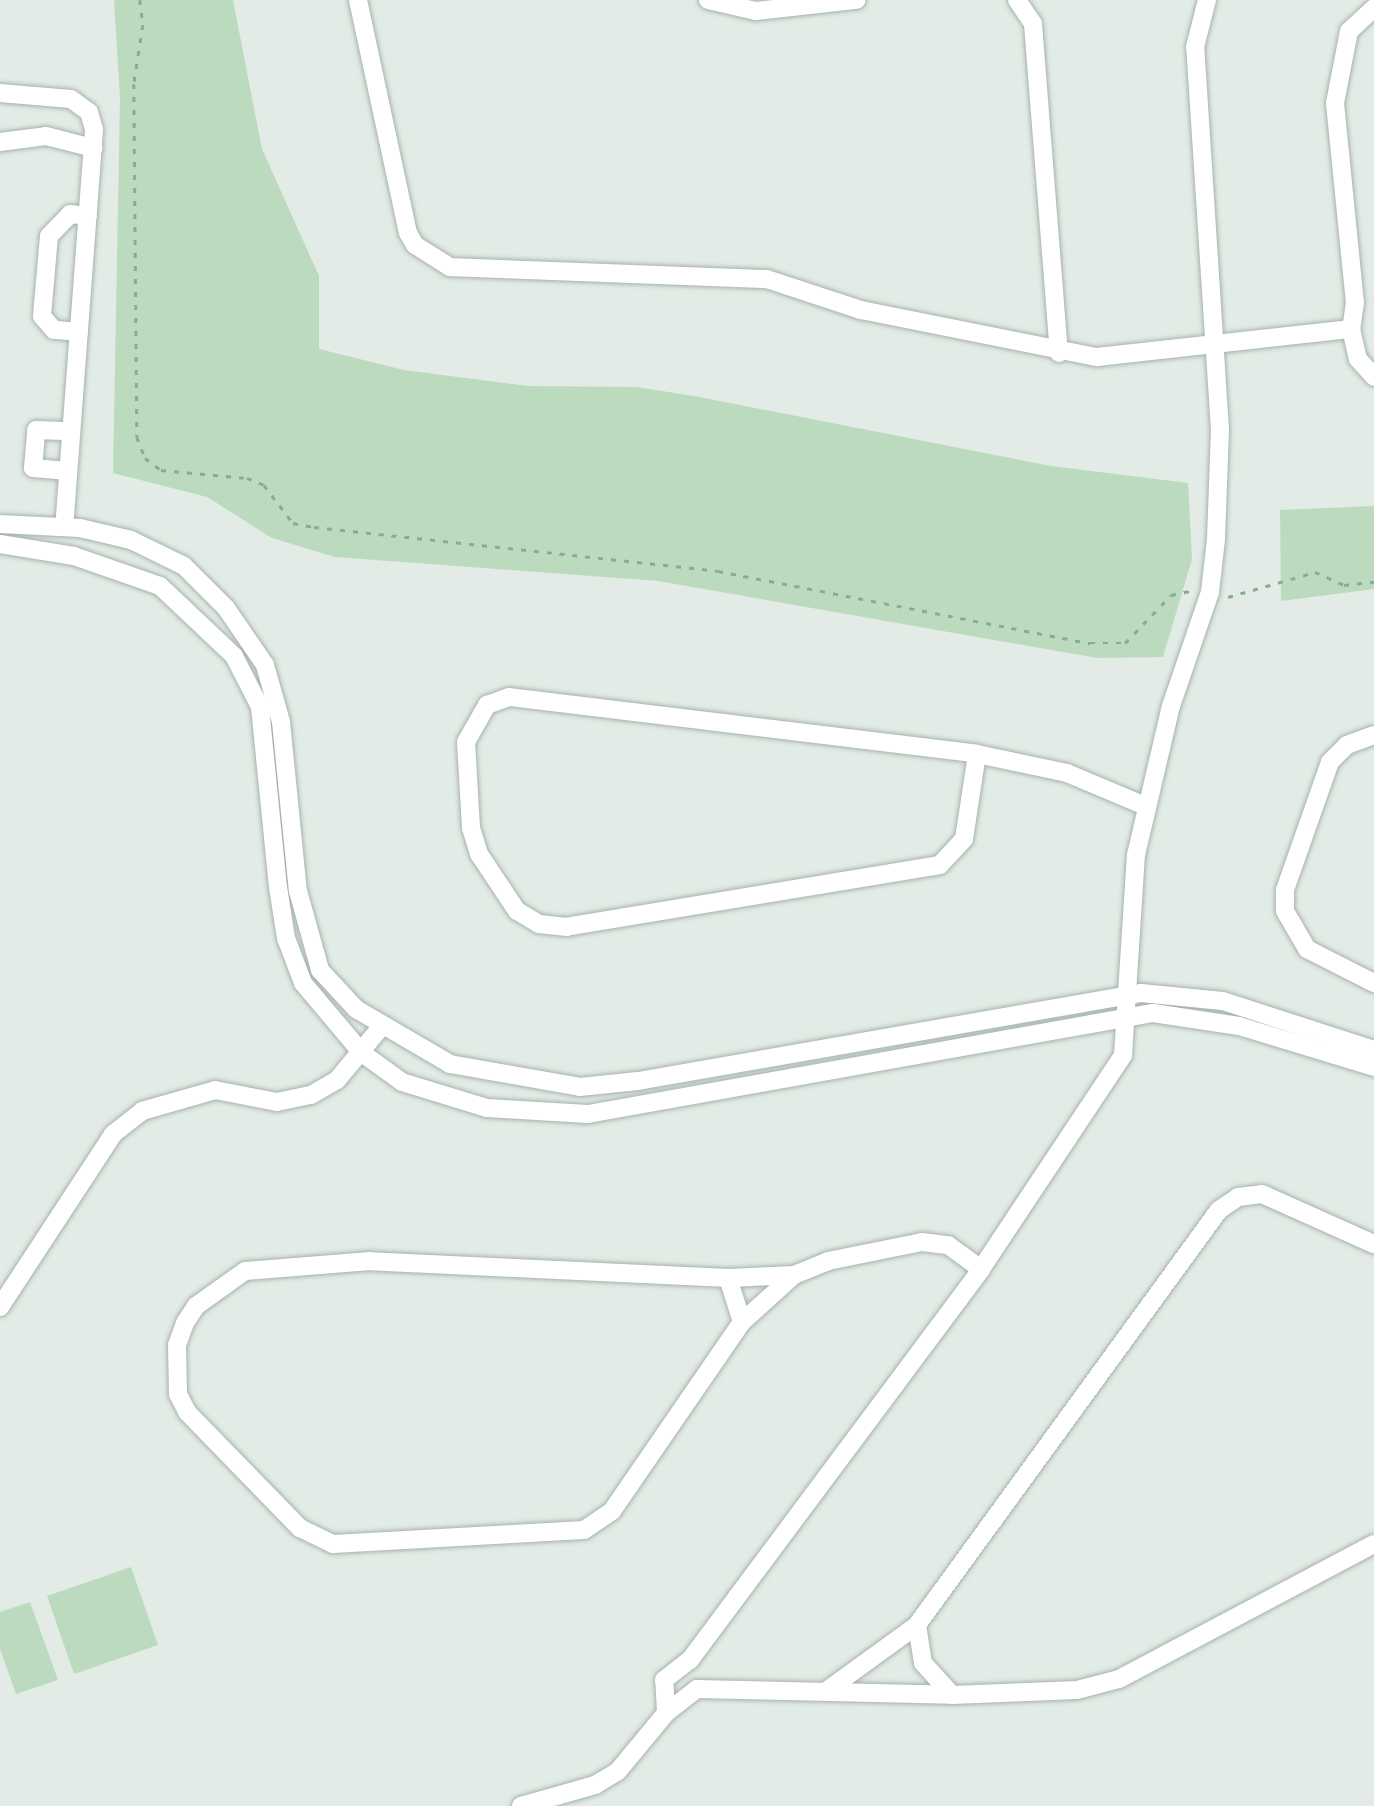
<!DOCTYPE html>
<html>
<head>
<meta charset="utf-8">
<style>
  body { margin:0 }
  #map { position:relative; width:1374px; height:1806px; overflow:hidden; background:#e2ebe5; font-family:"Varela Round",sans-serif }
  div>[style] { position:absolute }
  .green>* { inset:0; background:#bcdbbe }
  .path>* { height:2.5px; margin-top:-1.25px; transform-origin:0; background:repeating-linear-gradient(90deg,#85ac98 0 5px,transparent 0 13px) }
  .roads { filter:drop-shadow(0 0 2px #a5b3ab) drop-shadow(0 0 2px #a5b3ab) }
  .minor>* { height:18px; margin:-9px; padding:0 9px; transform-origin:9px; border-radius:9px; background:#fff }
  span { translate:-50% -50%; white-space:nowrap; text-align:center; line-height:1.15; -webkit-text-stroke:10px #f2f8f4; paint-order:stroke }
</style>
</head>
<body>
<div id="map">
  <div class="green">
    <div style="clip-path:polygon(114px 0,233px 0,262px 149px,319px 276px,319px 349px,404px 370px,528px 386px,636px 387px,694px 396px,1051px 466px,1188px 483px,1192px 559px,1163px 657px,1097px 658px,658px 581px,335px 557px,272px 538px,207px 497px,113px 473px,120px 99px)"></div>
    <div style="clip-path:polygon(1374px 506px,1374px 589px,1281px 601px,1280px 510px)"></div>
    <div style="clip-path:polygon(131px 1567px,158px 1645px,74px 1674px,47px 1596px)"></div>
    <div style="clip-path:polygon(30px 1602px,58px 1680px,16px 1694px,0 1649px,0 1612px)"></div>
  </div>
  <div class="path">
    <div style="left:140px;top:0;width:25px;rotate:83deg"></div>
    <div style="left:143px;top:25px;width:60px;rotate:98.7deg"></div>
    <div style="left:134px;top:84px;width:353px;rotate:89.5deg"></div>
    <div style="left:137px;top:437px;width:22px;rotate:69deg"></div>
    <div style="left:145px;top:458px;width:20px;rotate:37deg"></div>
    <div style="left:161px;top:470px;width:86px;rotate:5.3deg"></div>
    <div style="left:247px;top:478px;width:18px;rotate:22deg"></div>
    <div style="left:264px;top:485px;width:48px;rotate:52.7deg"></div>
    <div style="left:293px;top:523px;width:21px;rotate:11deg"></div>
    <div style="left:314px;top:527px;width:406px;rotate:6.2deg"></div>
    <div style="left:718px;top:571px;width:379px;rotate:11deg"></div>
    <div style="left:1090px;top:643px;width:35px"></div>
    <div style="left:1125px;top:643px;width:66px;rotate:-46.2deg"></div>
    <div style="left:1171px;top:595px;width:19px;rotate:-12deg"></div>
    <div style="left:1228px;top:597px;width:91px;rotate:-16deg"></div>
    <div style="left:1315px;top:572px;width:32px;rotate:24deg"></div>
    <div style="left:1344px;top:585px;width:30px;rotate:-6deg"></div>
  </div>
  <div class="roads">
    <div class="minor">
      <div style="left:358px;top:0;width:238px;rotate:77.9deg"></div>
      <div style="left:408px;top:233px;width:14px;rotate:60deg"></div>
      <div style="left:415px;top:245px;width:41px;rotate:32.2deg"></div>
      <div style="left:450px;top:267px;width:317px;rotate:2.2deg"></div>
      <div style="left:767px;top:279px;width:99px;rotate:18.3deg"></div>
      <div style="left:861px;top:310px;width:241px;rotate:11.3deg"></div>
      <div style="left:1097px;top:357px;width:256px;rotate:-6.3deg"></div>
      <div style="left:708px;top:0;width:49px;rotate:12.9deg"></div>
      <div style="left:756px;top:11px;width:101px;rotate:-6.3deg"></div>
      <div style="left:1017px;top:0;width:29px;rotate:56deg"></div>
      <div style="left:1033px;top:24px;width:330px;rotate:85.5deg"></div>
      <div style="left:1374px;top:8px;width:34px;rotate:137deg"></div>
      <div style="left:1349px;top:31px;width:73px;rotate:101deg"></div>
      <div style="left:1335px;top:103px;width:200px;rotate:84.3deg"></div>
      <div style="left:1355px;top:302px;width:27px;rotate:98deg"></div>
      <div style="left:1351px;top:329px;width:31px;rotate:77deg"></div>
      <div style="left:1358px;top:359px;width:24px;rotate:48deg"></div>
      <div style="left:0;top:93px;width:71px;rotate:4.8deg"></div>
      <div style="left:71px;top:99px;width:22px;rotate:36deg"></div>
      <div style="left:89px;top:112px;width:19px;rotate:74deg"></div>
      <div style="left:94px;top:130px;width:397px;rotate:94.3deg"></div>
      <div style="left:0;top:142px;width:46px;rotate:-7.4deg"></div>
      <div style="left:46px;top:136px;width:49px;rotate:14.3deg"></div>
      <div style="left:79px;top:332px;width:25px;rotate:-175deg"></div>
      <div style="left:54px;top:330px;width:18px;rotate:-131deg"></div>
      <div style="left:42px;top:316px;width:80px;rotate:-85deg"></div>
      <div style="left:49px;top:236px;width:30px;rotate:-46deg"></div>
      <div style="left:70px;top:214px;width:18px;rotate:6deg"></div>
      <div style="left:68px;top:471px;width:35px;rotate:-175deg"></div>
      <div style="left:33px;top:468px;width:38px;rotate:-85deg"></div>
      <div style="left:36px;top:430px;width:35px;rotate:2deg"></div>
      <div style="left:0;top:524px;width:80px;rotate:2.9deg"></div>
      <div style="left:80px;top:528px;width:52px;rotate:13.2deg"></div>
      <div style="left:131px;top:540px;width:59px;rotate:26.1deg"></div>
      <div style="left:184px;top:566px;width:59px;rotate:45deg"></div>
      <div style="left:226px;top:608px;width:69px;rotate:55.6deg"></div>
      <div style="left:265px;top:665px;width:59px;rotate:74.3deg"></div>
      <div style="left:281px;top:722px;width:170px;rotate:84.3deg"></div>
      <div style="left:298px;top:891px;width:82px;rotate:74.4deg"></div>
      <div style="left:320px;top:970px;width:53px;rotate:47.3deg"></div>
      <div style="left:356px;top:1009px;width:109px;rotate:30.3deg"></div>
      <div style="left:450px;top:1064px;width:132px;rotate:10deg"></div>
      <div style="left:580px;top:1087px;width:58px;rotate:-5.9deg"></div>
      <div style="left:638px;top:1081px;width:511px;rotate:-9.92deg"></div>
      <div style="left:1141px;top:993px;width:82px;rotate:5.6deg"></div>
      <div style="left:1223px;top:1001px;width:159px;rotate:18deg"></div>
      <div style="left:0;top:544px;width:75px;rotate:9.2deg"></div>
      <div style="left:74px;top:556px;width:91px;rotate:19.2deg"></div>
      <div style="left:160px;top:586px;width:102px;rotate:43.4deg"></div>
      <div style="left:234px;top:656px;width:57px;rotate:63deg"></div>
      <div style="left:260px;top:707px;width:181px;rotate:84.3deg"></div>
      <div style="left:278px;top:887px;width:52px;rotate:81.1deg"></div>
      <div style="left:286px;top:938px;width:48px;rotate:69.3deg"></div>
      <div style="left:303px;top:983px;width:92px;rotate:49.9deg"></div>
      <div style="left:362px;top:1053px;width:49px;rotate:35.9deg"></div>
      <div style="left:402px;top:1082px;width:89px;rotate:17deg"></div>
      <div style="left:487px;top:1108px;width:101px;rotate:3.4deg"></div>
      <div style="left:588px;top:1114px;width:574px;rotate:-10.14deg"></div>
      <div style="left:1153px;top:1013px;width:87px;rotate:8.6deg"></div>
      <div style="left:1239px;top:1026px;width:141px;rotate:16.9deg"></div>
      <div style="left:1374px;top:735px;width:29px;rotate:160deg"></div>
      <div style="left:1347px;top:745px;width:24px;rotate:135deg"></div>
      <div style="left:1330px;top:762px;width:136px;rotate:109.4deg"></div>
      <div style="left:1285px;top:890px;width:21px;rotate:90deg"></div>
      <div style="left:1285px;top:911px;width:44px;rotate:59.9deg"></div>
      <div style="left:1307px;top:949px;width:75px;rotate:26.9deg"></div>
      <div style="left:977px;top:754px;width:86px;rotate:98.7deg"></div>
      <div style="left:964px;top:839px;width:35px;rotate:133deg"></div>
      <div style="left:940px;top:865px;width:378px;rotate:170.6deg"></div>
      <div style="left:567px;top:927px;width:28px;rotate:-174deg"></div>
      <div style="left:539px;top:924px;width:26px;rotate:-149deg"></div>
      <div style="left:517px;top:911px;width:69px;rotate:-123.7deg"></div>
      <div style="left:479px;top:854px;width:27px;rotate:-107deg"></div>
      <div style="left:471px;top:828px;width:86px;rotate:-93.3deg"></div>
      <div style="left:466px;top:742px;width:43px;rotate:-60.4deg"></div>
      <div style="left:487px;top:705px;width:23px;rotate:-20deg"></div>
      <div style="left:509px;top:697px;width:471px;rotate:6.9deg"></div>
      <div style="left:977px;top:754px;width:92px;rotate:11.9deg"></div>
      <div style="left:1067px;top:773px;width:85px;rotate:22.9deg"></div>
      <div style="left:794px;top:1275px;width:66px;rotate:177.4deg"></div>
      <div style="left:728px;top:1278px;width:358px;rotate:-177.3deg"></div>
      <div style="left:370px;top:1261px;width:125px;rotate:175.4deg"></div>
      <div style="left:245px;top:1271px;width:60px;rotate:144.5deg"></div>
      <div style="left:196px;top:1306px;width:20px;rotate:123deg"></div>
      <div style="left:185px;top:1323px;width:23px;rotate:110deg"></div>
      <div style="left:177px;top:1345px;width:49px;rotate:88.8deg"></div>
      <div style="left:178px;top:1394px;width:20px;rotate:63deg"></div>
      <div style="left:187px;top:1412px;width:162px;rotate:45.8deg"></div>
      <div style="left:300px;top:1528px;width:37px;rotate:26deg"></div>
      <div style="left:333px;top:1544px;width:251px;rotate:-3.2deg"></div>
      <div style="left:584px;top:1530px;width:34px;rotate:-34deg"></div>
      <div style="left:612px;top:1511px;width:229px;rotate:-55.5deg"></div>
      <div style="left:742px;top:1322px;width:70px;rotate:-42.1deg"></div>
      <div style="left:794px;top:1275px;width:37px;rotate:-22deg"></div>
      <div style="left:828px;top:1261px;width:96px;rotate:-11.4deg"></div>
      <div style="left:922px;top:1242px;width:26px;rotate:7deg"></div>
      <div style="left:948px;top:1245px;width:41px;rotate:36deg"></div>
      <div style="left:728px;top:1278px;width:46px;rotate:72.3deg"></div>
      <div style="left:0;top:1307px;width:207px;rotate:-56.8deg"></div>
      <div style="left:113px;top:1134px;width:37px;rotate:-38deg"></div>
      <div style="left:142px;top:1111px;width:76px;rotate:-16deg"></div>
      <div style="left:215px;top:1090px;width:63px;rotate:11deg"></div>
      <div style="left:277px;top:1102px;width:35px;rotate:-12deg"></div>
      <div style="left:311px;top:1095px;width:30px;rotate:-30deg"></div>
      <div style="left:337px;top:1080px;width:69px;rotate:-50.3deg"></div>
      <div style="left:917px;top:1625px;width:38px;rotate:81deg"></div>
      <div style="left:923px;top:1663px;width:43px;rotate:47.8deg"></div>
      <div style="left:829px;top:1689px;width:109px;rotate:-36deg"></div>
      <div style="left:917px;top:1625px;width:513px;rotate:-53.96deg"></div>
      <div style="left:1219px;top:1210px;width:23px;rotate:-34deg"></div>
      <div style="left:1238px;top:1197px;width:24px;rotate:-7deg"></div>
      <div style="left:1262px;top:1194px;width:123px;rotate:24.1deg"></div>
      <div style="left:666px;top:1713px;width:33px;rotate:-93deg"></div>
      <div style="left:664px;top:1680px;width:33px;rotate:-38deg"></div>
      <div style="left:690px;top:1660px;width:487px;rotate:-53.3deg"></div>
      <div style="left:981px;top:1269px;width:257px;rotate:-56.4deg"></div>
      <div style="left:1123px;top:1055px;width:200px;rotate:-86.3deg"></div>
      <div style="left:1136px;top:855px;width:153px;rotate:-76.8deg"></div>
      <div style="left:1171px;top:706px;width:120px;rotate:-71.1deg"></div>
      <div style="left:1210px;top:592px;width:53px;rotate:-83.5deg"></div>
      <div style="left:1216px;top:539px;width:109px;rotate:-87.9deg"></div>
      <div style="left:1220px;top:430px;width:384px;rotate:-93.7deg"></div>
      <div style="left:1195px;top:47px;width:49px;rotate:-75.7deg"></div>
      <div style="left:521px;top:1806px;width:77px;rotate:-15.8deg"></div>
      <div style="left:595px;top:1785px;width:27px;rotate:-31deg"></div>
      <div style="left:618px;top:1771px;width:75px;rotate:-50.4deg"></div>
      <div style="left:666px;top:1713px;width:39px;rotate:-38deg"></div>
      <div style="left:697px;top:1689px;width:255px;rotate:1.3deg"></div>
      <div style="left:952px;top:1695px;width:125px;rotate:-2.3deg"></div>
      <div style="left:1077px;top:1690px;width:43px;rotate:-14.7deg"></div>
      <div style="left:1119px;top:1679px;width:289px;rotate:-27.9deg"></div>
    </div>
  </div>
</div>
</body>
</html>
